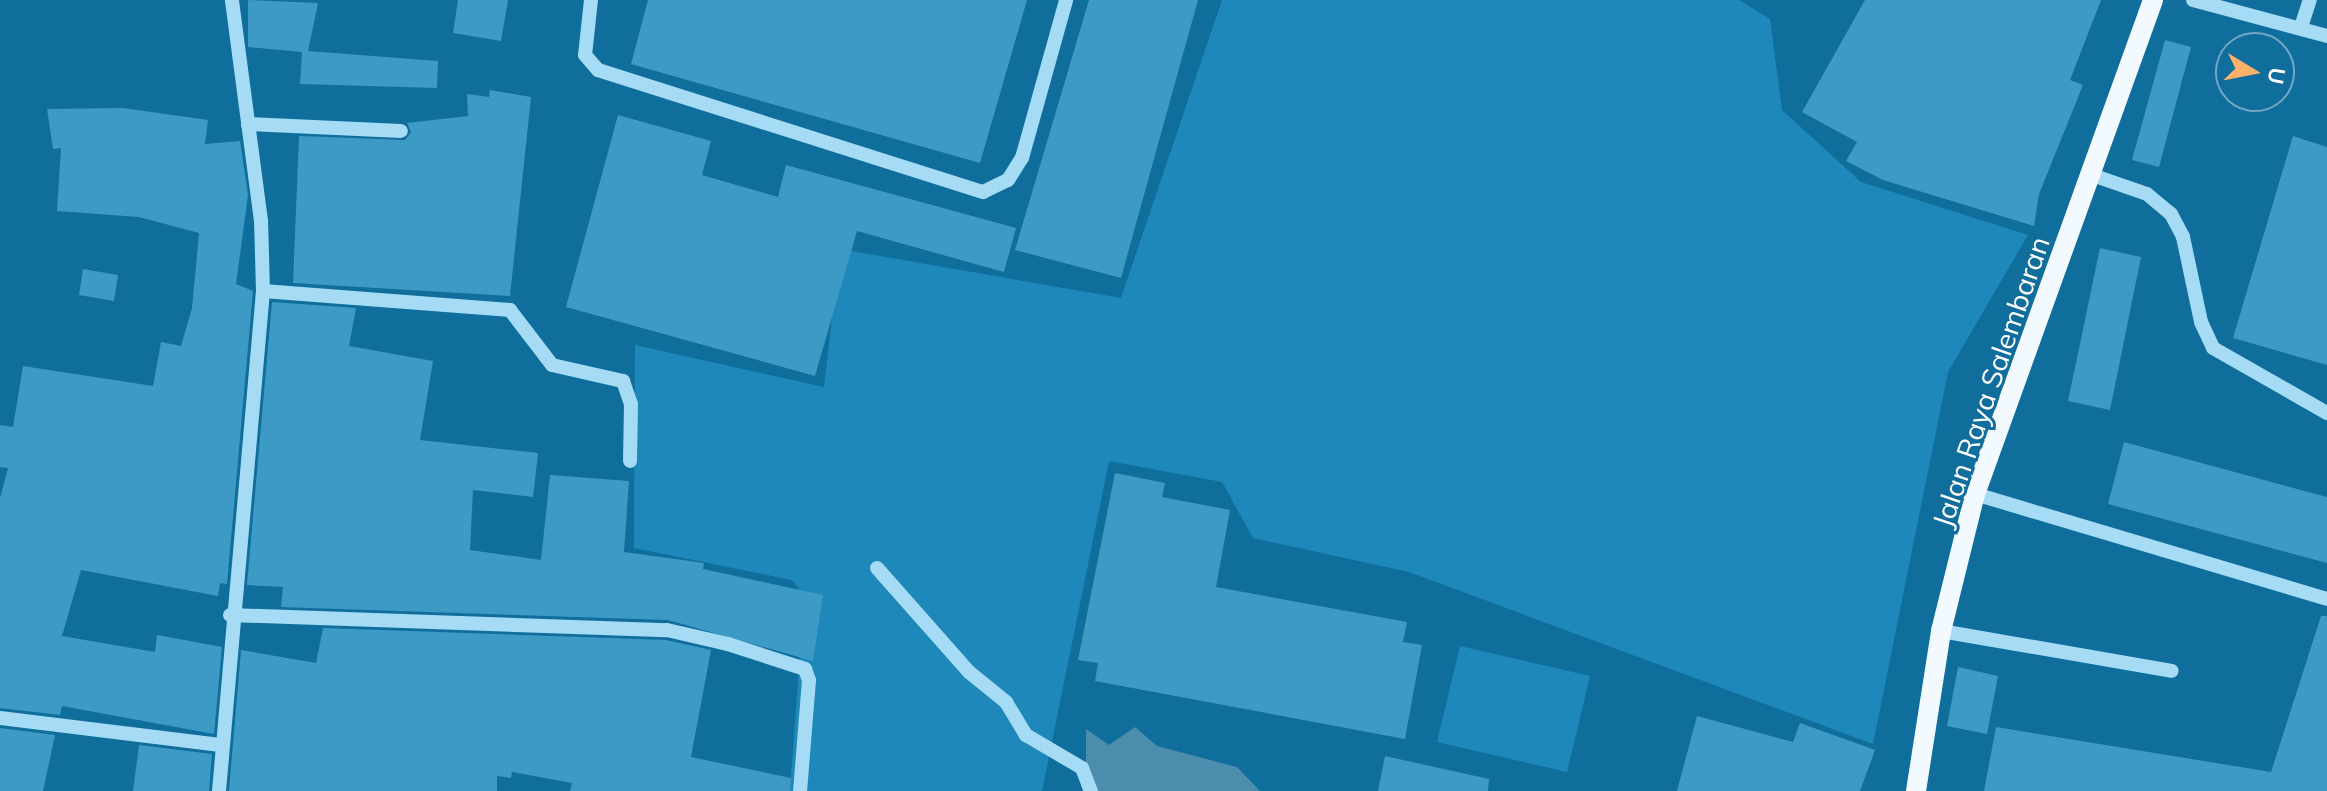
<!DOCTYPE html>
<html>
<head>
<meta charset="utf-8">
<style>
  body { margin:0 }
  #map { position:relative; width:2327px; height:791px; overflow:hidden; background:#106e9d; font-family:Mulish,sans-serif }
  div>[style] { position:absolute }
  .green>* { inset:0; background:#1e88ba }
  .water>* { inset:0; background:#4c8cac }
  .building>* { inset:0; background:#3d9ac5 }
  .minor>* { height:14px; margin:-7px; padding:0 7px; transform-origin:7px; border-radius:7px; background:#a5dbf5 }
  .major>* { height:20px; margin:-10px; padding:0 10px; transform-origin:10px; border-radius:10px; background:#f3faff }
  span { translate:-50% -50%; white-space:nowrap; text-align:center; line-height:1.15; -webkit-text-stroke:6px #106e9d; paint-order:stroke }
  .street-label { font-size:28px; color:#fff }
  .north { position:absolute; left:2215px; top:32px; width:80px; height:80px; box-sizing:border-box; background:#106e9d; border:2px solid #70a8c4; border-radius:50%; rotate:100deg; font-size:22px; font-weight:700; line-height:32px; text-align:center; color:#fff }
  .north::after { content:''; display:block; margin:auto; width:28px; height:36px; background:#ffb169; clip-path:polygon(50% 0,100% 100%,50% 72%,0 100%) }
</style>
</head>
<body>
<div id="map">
  <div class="green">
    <div style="clip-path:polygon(1222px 0,1739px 0,1770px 19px,1782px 110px,1861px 182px,2028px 235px,1948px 372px,1873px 744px,1409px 572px,1253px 538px,1222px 482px,1109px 461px,1042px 791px,790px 791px,804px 596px,792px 580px,634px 548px,635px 345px,824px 387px,840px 249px,1121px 298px)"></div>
    <div style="clip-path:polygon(1460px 646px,1590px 676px,1567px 772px,1437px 742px)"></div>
  </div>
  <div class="water">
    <div style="clip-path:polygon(1135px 727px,1157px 746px,1237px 767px,1260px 791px,1096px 791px,1086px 764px,1086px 729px,1109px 745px)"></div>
  </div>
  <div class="building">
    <div style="clip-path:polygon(248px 0,318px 3px,308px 51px,438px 61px,437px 88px,300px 84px,302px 52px,248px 47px)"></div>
    <div style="clip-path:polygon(458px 0,508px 0,501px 41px,453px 33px)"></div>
    <div style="clip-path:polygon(648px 0,1027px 0,980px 163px,631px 64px)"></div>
    <div style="clip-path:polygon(1089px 0,1198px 0,1121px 278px,1015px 250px)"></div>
    <div style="clip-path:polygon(1865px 0,2101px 0,2070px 80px,2083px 85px,2039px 194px,2034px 226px,1883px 180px,1846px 161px,1857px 142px,1802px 112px)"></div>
    <div style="clip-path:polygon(2165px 40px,2191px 47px,2159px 167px,2132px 160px)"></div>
    <div style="clip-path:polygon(490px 90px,531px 97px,510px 296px,293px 283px,299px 136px,405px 140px,411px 132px,407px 123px,468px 116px,467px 94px,489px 97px)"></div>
    <div style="clip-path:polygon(123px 108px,208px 120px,205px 144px,240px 141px,248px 195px,236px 284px,253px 291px,227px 584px,220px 583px,218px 596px,81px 570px,62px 636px,155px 652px,157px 635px,222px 647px,214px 734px,62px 706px,60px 715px,0 708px,0 498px,8px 468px,0 467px,0 425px,13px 427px,23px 366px,153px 386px,161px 342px,181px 346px,192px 308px,199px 233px,139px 217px,57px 211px,61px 148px,53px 149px,47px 109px)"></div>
    <div style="clip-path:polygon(618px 115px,711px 141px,702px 175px,778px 197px,786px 165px,1016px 228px,1004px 272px,857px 231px,815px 376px,566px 307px)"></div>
    <div style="clip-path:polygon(2293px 136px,2327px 147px,2327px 365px,2233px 338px)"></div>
    <div style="clip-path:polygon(2100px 248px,2141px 257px,2110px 410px,2068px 401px)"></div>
    <div style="clip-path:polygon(83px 269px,118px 275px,114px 301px,79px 295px)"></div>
    <div style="clip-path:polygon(272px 302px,356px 308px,349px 346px,433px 361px,420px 440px,538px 453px,533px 497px,473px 490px,470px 550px,541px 560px,550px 475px,629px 481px,624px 552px,704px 563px,703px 569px,823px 595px,813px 661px,668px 620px,281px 607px,283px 587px,247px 585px)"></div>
    <div style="clip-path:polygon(2124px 442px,2327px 497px,2327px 563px,2108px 504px)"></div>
    <div style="clip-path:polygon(1115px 473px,1165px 483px,1162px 497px,1230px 510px,1216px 587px,1407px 622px,1403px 642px,1422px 645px,1405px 739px,1095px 681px,1098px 663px,1078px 660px)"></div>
    <div style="clip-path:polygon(2321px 616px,2327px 616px,2327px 791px,1984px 791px,1996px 727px,2271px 772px)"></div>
    <div style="clip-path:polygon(323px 628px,666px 640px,711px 650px,691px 757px,791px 778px,790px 791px,570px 791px,572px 783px,512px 772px,511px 778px,497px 776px,497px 791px,229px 791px,241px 650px,316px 663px)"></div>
    <div style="clip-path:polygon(1958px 667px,1998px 676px,1987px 734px,1947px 726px)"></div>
    <div style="clip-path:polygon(1697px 716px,1793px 742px,1800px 723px,1875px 750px,1860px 791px,1677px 791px)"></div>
    <div style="clip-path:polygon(0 728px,55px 735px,43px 791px,0 791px)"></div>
    <div style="clip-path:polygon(139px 745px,212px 754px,209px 791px,133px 791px)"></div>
    <div style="clip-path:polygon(1385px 756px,1489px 779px,1488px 791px,1378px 791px)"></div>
  </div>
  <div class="minor">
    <div style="left:591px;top:0;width:55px;rotate:96.2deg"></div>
    <div style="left:585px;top:55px;width:20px;rotate:49deg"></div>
    <div style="left:598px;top:70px;width:404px;rotate:17.6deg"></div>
    <div style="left:983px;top:192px;width:28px;rotate:-26deg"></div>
    <div style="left:1008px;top:180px;width:26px;rotate:-58deg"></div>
    <div style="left:1022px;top:158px;width:164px;rotate:-74.4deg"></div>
    <div style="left:2193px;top:0;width:139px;rotate:15deg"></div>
    <div style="left:2301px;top:27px;width:28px;rotate:-72deg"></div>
    <div style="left:248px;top:124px;width:153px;rotate:2.6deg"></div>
    <div style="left:2095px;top:176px;width:55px;rotate:19.1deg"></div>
    <div style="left:2147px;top:194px;width:31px;rotate:40deg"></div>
    <div style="left:2171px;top:214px;width:26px;rotate:62deg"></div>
    <div style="left:2183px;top:237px;width:87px;rotate:78deg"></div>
    <div style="left:2201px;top:322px;width:29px;rotate:65deg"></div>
    <div style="left:2213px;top:348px;width:131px;rotate:29.7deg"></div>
    <div style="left:263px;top:291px;width:248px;rotate:4.4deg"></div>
    <div style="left:510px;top:310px;width:69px;rotate:52.6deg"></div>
    <div style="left:552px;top:365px;width:73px;rotate:12.7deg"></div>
    <div style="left:623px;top:381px;width:24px;rotate:71deg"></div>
    <div style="left:631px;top:404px;width:57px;rotate:91deg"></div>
    <div style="left:1975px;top:494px;width:367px;rotate:16.6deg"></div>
    <div style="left:877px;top:568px;width:139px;rotate:48.5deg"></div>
    <div style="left:969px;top:672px;width:48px;rotate:39deg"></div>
    <div style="left:1006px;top:702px;width:39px;rotate:59deg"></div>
    <div style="left:1026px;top:735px;width:65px;rotate:30.5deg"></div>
    <div style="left:1082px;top:768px;width:25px;rotate:69deg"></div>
    <div style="left:230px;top:615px;width:437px;rotate:2deg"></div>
    <div style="left:667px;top:630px;width:63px;rotate:12.9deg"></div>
    <div style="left:728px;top:644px;width:81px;rotate:18deg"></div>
    <div style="left:805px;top:669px;width:12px;rotate:70deg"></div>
    <div style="left:809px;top:680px;width:111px;rotate:94.6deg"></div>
    <div style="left:1941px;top:631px;width:234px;rotate:9.8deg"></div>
    <div style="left:0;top:718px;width:222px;rotate:7deg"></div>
    <div style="left:219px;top:791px;width:502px;rotate:-84.97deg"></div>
    <div style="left:263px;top:291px;width:70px;rotate:-91.6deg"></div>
    <div style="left:261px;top:221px;width:223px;rotate:-97.5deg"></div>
  </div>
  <div class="major">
    <div style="left:1916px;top:791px;width:162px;rotate:-81.1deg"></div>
    <div style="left:1941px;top:631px;width:141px;rotate:-76.1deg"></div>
    <div style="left:1975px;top:494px;width:525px;rotate:-70.18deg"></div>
  </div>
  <div class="street-label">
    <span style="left:1991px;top:382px;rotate:-71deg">Jalan Raya Salembaran</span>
  </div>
  <div class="north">U</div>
</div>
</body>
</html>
